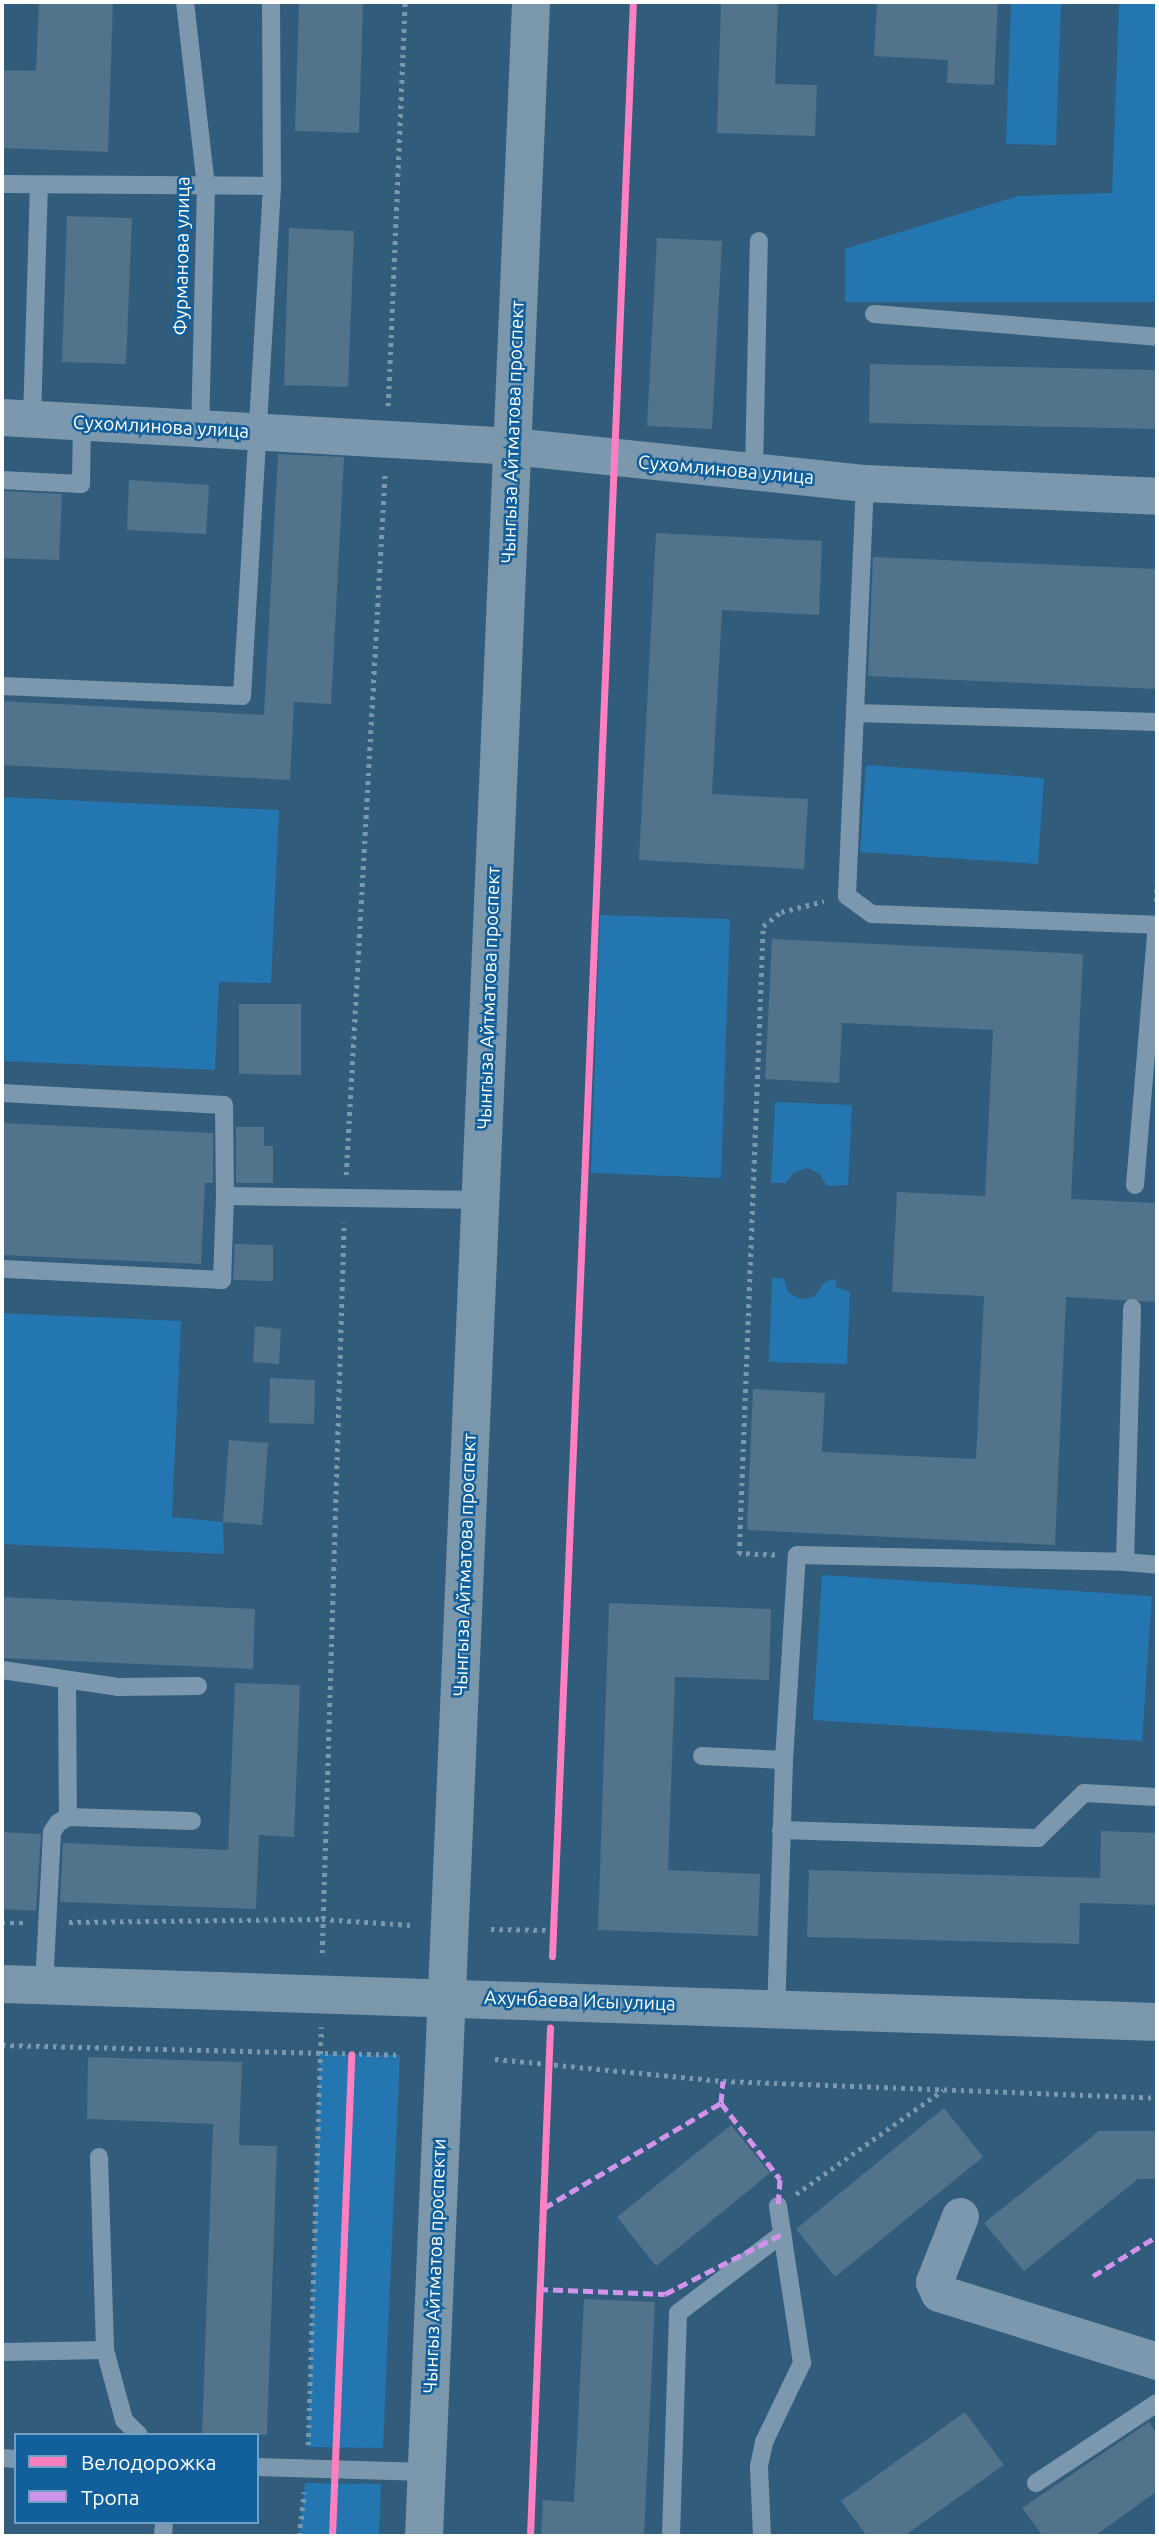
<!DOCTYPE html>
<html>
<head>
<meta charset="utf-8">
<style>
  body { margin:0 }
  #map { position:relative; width:1159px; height:2538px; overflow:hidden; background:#325c7c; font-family:Ubuntu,sans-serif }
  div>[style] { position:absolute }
  .green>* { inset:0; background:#2376b0 }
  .building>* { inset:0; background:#51738c }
  .path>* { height:4.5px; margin-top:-2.25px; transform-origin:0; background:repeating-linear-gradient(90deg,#7c98ae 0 3.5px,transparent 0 8.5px) }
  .lane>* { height:18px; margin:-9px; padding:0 9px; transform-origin:9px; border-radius:9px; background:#7c98ae }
  .street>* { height:37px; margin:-18.5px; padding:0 18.5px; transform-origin:18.5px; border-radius:18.5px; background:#7c98ae }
  .primary>* { height:38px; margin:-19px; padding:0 19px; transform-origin:19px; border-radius:19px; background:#7a97ab }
  .quiet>* { height:5px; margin-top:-2.5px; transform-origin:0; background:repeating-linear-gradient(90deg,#d193ec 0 10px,transparent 0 15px) }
  .cycleway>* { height:7px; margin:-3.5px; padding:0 3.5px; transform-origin:3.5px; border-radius:3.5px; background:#ff80c0 }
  span { translate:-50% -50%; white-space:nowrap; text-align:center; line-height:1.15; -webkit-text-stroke:5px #12609b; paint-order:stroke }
  .street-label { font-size:19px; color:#fff }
  .frame { position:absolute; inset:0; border:4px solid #fff; pointer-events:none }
  .legend { position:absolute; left:14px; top:2433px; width:245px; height:91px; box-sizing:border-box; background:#12609b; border:2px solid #71a0c3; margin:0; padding:9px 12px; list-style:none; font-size:21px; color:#fff }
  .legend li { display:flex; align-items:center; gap:14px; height:35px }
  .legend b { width:35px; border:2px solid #71a0c3 }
</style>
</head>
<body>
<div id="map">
  <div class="green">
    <div style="clip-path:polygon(1011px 2px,1061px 2px,1056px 145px,1006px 144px)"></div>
    <div style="clip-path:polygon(1119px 2px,1157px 2px,1157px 302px,845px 302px,845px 249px,1018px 196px,1112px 193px)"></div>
    <div style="clip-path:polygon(866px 765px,1044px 778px,1038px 864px,860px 852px)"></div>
    <div style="clip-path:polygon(2px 797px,279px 810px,271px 983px,219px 982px,215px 1070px,2px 1061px)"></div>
    <div style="clip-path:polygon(600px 915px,730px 919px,721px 1178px,591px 1173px)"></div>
    <div style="clip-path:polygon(775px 1102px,852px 1105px,848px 1185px,827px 1186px,820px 1174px,807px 1168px,794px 1172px,786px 1183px,771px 1183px)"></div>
    <div style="clip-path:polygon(772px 1278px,784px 1279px,788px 1292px,800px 1299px,814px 1297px,826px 1281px,836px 1279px,836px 1287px,850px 1292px,847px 1364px,769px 1362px)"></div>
    <div style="clip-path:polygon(2px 1313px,181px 1321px,172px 1517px,223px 1522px,224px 1554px,2px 1544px)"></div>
    <div style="clip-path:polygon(822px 1575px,1152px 1596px,1142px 1741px,813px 1720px)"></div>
    <div style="clip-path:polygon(320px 2054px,400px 2055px,383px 2448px,308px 2447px)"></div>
    <div style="clip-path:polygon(305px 2483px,381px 2484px,379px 2536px,299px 2536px)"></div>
  </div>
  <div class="building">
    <div style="clip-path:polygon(39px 2px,113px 2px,108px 152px,2px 148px,2px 70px,36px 71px)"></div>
    <div style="clip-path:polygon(299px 2px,363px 2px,359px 133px,295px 131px)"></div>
    <div style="clip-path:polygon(721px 2px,778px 2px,775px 84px,817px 85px,815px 136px,717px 133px)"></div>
    <div style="clip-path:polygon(877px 2px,998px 2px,994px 85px,947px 83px,948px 60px,874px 56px)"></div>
    <div style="clip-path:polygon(67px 216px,132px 218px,126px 364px,62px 362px)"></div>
    <div style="clip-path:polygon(289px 228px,354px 231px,348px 387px,284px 385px)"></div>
    <div style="clip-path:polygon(657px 238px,722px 241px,712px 429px,647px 426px)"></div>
    <div style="clip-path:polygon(870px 364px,1157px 370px,1157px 429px,869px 423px)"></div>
    <div style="clip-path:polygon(278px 454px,344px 457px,331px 704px,294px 702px,290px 780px,2px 765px,2px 701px,264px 715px)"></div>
    <div style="clip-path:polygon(129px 480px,209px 485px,206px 534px,127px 530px)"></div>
    <div style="clip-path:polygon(2px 491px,62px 494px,59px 560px,2px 558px)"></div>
    <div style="clip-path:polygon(656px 533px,822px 541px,819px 615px,722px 610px,712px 794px,808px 799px,804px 869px,639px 860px)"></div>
    <div style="clip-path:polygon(873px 557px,1157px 569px,1157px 689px,868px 676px)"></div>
    <div style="clip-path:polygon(772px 939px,1083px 954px,1071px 1199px,1157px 1203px,1157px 1302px,1066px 1297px,1055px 1545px,747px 1530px,753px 1389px,825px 1393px,822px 1452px,976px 1459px,984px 1296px,892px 1292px,897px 1192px,985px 1196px,993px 1030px,842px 1023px,839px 1083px,765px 1079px)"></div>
    <div style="clip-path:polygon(239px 1004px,301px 1004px,301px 1075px,239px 1074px)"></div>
    <div style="clip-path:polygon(2px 1123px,213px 1133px,213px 1183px,205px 1183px,201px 1264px,2px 1255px)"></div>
    <div style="clip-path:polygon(236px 1127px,264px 1127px,264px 1146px,273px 1146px,273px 1183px,236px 1183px)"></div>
    <div style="clip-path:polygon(235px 1244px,273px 1245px,273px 1281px,233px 1280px)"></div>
    <div style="clip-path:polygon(255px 1326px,281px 1329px,279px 1364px,253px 1362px)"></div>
    <div style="clip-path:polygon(270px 1378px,315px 1380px,314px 1424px,269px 1423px)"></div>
    <div style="clip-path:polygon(229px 1440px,268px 1443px,262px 1525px,223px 1522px)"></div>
    <div style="clip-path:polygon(2px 1597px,255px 1609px,253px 1669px,2px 1658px)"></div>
    <div style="clip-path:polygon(609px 1603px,771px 1609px,769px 1680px,675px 1677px,668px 1870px,760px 1874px,758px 1936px,598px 1930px)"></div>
    <div style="clip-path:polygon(235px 1683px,300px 1685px,294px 1837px,259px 1835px,256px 1909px,60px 1902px,63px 1843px,228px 1850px)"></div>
    <div style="clip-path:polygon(1101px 1831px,1157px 1833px,1157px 1905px,1080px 1903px,1079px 1944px,807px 1937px,809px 1870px,1100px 1878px)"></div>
    <div style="clip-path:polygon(2px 1832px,41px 1834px,36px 1911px,2px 1909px)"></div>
    <div style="clip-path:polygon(88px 2057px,242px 2062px,239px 2145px,277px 2146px,267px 2435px,202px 2435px,213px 2124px,87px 2119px)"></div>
    <div style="clip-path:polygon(944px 2108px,983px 2157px,835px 2277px,796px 2229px)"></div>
    <div style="clip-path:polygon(731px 2125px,770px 2173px,656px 2266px,617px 2217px)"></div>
    <div style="clip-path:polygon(1099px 2131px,1157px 2131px,1157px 2179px,1138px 2179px,1024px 2271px,984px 2223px)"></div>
    <div style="clip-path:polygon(584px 2299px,655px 2302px,644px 2536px,541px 2536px,543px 2500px,574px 2502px)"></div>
    <div style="clip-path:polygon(965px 2412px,1004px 2465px,904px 2536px,867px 2536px,841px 2501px)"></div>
    <div style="clip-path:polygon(1149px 2422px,1157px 2434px,1157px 2491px,1095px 2536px,1043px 2536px,1022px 2508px)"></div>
  </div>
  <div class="path">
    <div style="left:388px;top:406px;width:404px;rotate:-87.6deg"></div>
    <div style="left:1156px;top:901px;width:20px;rotate:-87deg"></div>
    <div style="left:346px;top:1175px;width:705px;rotate:-86.83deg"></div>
    <div style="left:775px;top:1555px;width:36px;rotate:-178deg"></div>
    <div style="left:739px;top:1554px;width:628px;rotate:-87.81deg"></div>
    <div style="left:763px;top:926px;width:23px;rotate:-38deg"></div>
    <div style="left:781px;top:912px;width:44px;rotate:-14.3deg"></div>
    <div style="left:69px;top:1922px;width:253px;rotate:-0.7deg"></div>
    <div style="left:322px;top:1919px;width:89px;rotate:3.9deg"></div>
    <div style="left:2px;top:1923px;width:23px"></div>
    <div style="left:491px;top:1929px;width:63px;rotate:0.9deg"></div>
    <div style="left:322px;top:1953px;width:731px;rotate:-88.28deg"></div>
    <div style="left:2px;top:2045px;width:398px;rotate:1.4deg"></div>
    <div style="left:495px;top:2059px;width:229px;rotate:5.5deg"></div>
    <div style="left:723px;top:2081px;width:434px;rotate:2.2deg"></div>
    <div style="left:796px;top:2194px;width:180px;rotate:-35.3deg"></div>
    <div style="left:308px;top:2445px;width:418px;rotate:-88.2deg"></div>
    <div style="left:299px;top:2536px;width:44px;rotate:-83.5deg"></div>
  </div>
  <div class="lane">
    <div style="left:185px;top:2px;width:186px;rotate:83.5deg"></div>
    <div style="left:206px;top:187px;width:241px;rotate:91.4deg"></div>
    <div style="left:2px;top:184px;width:270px;rotate:0.4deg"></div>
    <div style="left:874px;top:314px;width:284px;rotate:4.6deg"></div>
    <div style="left:32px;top:419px;width:233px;rotate:-88.3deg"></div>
    <div style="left:754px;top:472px;width:231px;rotate:-88.8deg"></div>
    <div style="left:2px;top:480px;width:79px;rotate:2.9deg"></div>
    <div style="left:81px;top:484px;width:62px;rotate:-89.1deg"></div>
    <div style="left:865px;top:483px;width:413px;rotate:92.5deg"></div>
    <div style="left:847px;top:896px;width:31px;rotate:36deg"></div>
    <div style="left:872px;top:914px;width:283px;rotate:2.2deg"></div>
    <div style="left:2px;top:686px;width:240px;rotate:2.4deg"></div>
    <div style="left:242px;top:696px;width:511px;rotate:-86.63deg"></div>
    <div style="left:272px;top:186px;width:184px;rotate:-90.3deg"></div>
    <div style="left:855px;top:713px;width:302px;rotate:1.7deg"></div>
    <div style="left:2px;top:1093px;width:222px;rotate:3.1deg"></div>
    <div style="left:224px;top:1105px;width:91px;rotate:89.4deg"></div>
    <div style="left:225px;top:1196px;width:84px;rotate:92deg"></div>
    <div style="left:222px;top:1280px;width:220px;rotate:-177.1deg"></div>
    <div style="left:1135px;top:1185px;width:261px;rotate:-85.2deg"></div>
    <div style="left:225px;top:1196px;width:255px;rotate:0.9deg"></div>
    <div style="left:1125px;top:1562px;width:32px;rotate:5deg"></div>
    <div style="left:2px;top:1670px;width:117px;rotate:8.3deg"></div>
    <div style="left:118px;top:1687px;width:80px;rotate:-0.7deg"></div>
    <div style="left:67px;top:1681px;width:136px;rotate:89.6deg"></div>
    <div style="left:702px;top:1756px;width:82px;rotate:2.8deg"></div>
    <div style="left:784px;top:1760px;width:249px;rotate:91.8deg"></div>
    <div style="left:784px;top:1760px;width:205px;rotate:-86.4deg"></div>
    <div style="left:797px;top:1555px;width:328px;rotate:1.2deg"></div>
    <div style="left:1125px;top:1562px;width:254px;rotate:-88.4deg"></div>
    <div style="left:781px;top:1830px;width:257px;rotate:1.8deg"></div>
    <div style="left:1038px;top:1838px;width:64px;rotate:-44.4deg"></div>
    <div style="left:1084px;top:1793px;width:73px;rotate:3.1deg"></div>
    <div style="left:44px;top:1985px;width:153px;rotate:-87deg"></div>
    <div style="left:52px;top:1832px;width:11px;rotate:-56deg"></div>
    <div style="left:58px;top:1823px;width:12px;rotate:-31deg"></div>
    <div style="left:68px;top:1817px;width:124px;rotate:1.8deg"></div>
    <div style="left:99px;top:2157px;width:193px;rotate:88.2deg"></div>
    <div style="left:105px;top:2350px;width:73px;rotate:74.8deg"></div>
    <div style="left:124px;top:2420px;width:21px;rotate:45deg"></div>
    <div style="left:2px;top:2352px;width:103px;rotate:-1.1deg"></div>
    <div style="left:2px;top:2458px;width:14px;rotate:4deg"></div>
    <div style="left:257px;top:2467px;width:169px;rotate:1.7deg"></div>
    <div style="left:1036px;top:2483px;width:145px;rotate:-33.5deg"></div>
    <div style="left:163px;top:2536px;width:14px;rotate:-86deg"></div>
    <div style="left:671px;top:2536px;width:223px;rotate:-88.2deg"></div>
    <div style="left:678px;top:2313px;width:131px;rotate:-37.2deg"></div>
    <div style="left:762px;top:2536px;width:70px;rotate:-92.5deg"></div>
    <div style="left:759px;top:2466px;width:25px;rotate:-78deg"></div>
    <div style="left:764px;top:2442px;width:88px;rotate:-64.3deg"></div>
    <div style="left:802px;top:2363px;width:159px;rotate:-98.7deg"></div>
  </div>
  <div class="street">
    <div style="left:2px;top:417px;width:511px;rotate:3.25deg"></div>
    <div style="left:512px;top:446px;width:355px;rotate:6deg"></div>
    <div style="left:865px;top:483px;width:292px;rotate:2.5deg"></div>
    <div style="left:960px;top:2216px;width:71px;rotate:111.5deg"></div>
    <div style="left:934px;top:2282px;width:12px;rotate:66deg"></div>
    <div style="left:939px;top:2293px;width:228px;rotate:17.3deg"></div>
  </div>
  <div class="primary">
    <div style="left:2px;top:1984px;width:1156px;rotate:1.88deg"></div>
    <div style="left:424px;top:2536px;width:2536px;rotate:-87.58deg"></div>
  </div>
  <div class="quiet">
    <div style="left:721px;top:2103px;width:96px;rotate:52.2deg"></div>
    <div style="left:780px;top:2179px;width:27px;rotate:94deg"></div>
    <div style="left:544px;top:2208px;width:206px;rotate:-30.7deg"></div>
    <div style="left:721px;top:2103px;width:22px;rotate:-85deg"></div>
    <div style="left:1093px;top:2276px;width:75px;rotate:-32deg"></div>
    <div style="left:538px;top:2289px;width:127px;rotate:2.3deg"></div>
    <div style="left:665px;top:2294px;width:131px;rotate:-27.1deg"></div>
  </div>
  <div class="cycleway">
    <div style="left:552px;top:1956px;width:1956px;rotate:-87.63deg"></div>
    <div style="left:332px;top:2536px;width:482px;rotate:-87.7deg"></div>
    <div style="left:530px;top:2536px;width:509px;rotate:-87.75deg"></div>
  </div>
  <div class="street-label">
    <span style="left:182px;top:256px;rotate:-89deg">Фурманова улица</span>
    <span style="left:161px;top:427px;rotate:3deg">Сухомлинова улица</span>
    <span style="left:513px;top:432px;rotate:-88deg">Чынгыза Айтматова проспект</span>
    <span style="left:726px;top:470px;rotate:5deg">Сухомлинова улица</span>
    <span style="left:489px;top:998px;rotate:-88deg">Чынгыза Айтматова проспект</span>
    <span style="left:465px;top:1565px;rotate:-88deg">Чынгыза Айтматова проспект</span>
    <span style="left:580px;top:2001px;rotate:2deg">Ахунбаева Исы улица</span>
    <span style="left:435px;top:2266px;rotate:-88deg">Чынгыз Айтматов проспекти</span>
  </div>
  <div class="frame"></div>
  <ul class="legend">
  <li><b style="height:9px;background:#ff80c0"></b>Велодорожка</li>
  <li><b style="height:9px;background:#d193ec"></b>Тропа</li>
  </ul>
</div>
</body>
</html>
